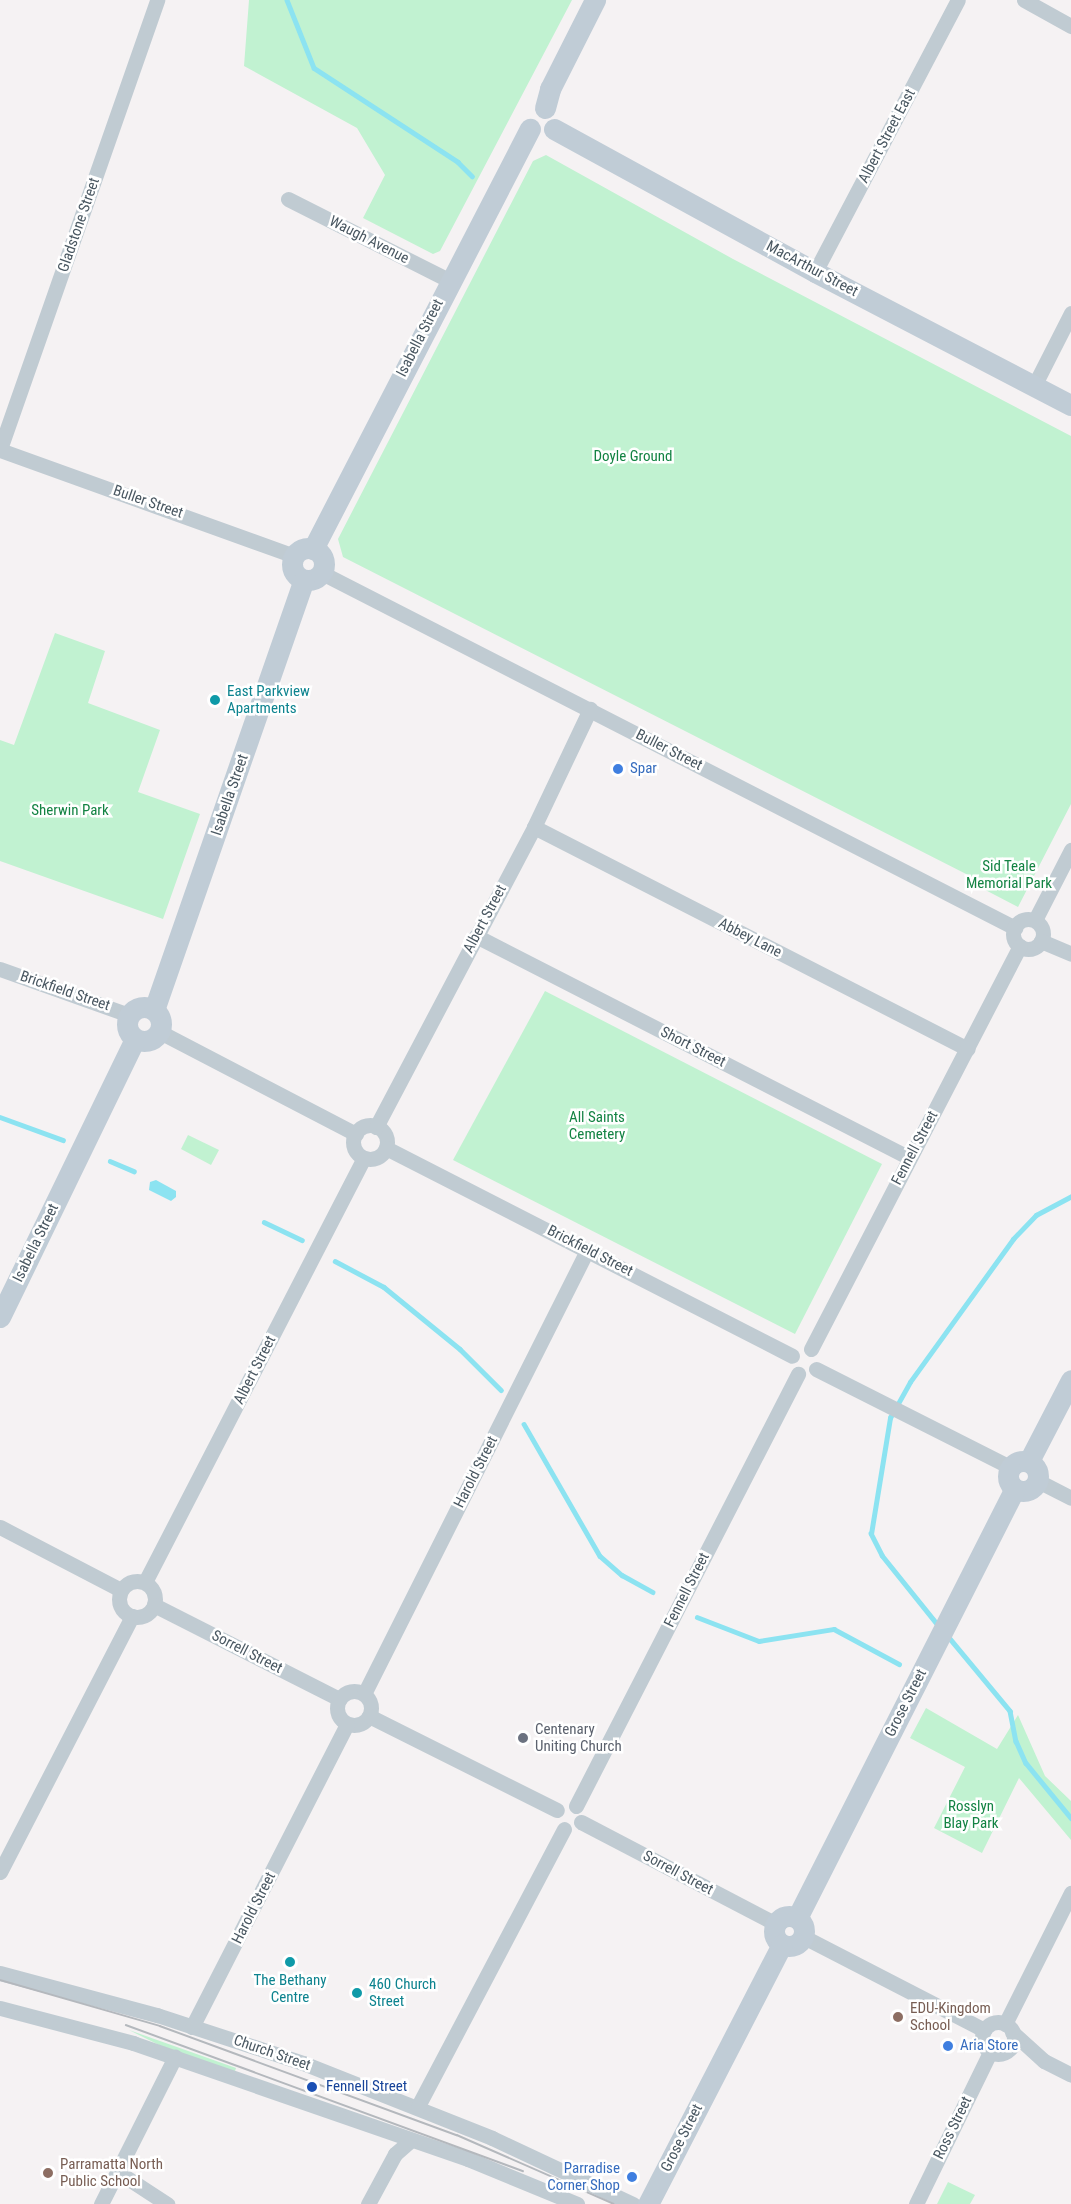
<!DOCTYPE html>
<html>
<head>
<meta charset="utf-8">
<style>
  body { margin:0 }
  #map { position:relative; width:1071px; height:2204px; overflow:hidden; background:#f5f2f3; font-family:"Roboto Condensed",sans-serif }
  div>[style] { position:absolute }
  .green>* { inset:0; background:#c1f2d1 }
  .water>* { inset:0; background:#8ce3f1 }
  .stream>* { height:4.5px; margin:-2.25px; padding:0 2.25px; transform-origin:2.25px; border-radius:2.25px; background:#8ce3f1 }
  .street>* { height:15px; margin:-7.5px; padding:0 7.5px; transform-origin:7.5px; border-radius:7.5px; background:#c0cbd2 }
  .street>.ring { margin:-7.5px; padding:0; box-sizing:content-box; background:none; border:15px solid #c0cbd2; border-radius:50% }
  .secondary>* { height:21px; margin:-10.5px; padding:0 10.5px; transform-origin:10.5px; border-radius:10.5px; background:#c0ccd6 }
  .secondary>.ring { margin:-10.5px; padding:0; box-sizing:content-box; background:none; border:21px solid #c0ccd6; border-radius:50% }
  .tram>* { height:1.5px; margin:-0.75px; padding:0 0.75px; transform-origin:0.75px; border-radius:0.75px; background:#b4b8bd }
  .dots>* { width:16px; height:16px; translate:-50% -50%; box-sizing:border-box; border:3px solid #fff; border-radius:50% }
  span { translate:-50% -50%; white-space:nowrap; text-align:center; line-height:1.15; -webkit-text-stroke:5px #fff; paint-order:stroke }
  .street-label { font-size:15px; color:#495761 }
  .park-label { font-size:15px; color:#138343 }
  .culture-label { font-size:15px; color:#0d838f }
  .left { translate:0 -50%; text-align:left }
  .shop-label { font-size:15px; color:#366cbe }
  .right { translate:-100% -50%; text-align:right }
  .worship-label { font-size:15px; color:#5b616d }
  .education-label { font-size:15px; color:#785e54 }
  .transit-label { font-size:15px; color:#164399 }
</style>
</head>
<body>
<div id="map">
  <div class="green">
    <div style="clip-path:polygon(249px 0,572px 0,440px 251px,433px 254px,363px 218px,385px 175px,357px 128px,244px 66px)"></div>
    <div style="clip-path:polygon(546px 155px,733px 259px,1071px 436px,1071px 804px,1018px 907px,970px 882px,972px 877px,343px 557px,338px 539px,533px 161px)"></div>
    <div style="clip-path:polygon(55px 633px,105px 651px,88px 703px,160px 730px,138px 792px,200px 814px,163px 919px,0 861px,0 740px,14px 745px)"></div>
    <div style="clip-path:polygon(545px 991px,882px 1164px,795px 1334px,453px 1160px)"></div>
    <div style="clip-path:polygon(188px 1135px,219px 1150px,211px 1165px,181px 1149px)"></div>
    <div style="clip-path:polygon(926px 1708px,997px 1749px,1018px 1715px,1045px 1776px,1071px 1801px,1071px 1840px,1019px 1778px,982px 1853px,934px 1828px,965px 1767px,910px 1738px)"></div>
    <div style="clip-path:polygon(129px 2030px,236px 2068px,234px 2074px,171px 2051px)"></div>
    <div style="clip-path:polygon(948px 2182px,975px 2195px,970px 2204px,937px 2204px)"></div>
  </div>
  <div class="water">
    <div style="clip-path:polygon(156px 1180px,176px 1191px,176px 1197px,171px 1201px,149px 1190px,150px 1182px)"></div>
  </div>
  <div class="stream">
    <div style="left:287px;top:0;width:73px;rotate:68.3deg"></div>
    <div style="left:314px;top:68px;width:172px;rotate:33.1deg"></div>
    <div style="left:458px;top:162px;width:20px;rotate:45deg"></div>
    <div style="left:0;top:1117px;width:67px;rotate:20.1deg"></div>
    <div style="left:110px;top:1161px;width:26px;rotate:23deg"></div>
    <div style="left:264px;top:1222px;width:42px;rotate:25.3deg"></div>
    <div style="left:335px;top:1261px;width:55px;rotate:28deg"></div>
    <div style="left:384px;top:1287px;width:98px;rotate:39.2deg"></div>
    <div style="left:460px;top:1349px;width:58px;rotate:45deg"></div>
    <div style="left:524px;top:1424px;width:152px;rotate:60.1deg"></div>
    <div style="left:600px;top:1556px;width:29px;rotate:41deg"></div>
    <div style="left:622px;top:1575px;width:35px;rotate:29deg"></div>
    <div style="left:697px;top:1617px;width:66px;rotate:21.2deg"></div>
    <div style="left:759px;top:1641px;width:76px;rotate:-9.1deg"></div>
    <div style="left:834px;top:1629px;width:74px;rotate:28.3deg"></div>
    <div style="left:939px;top:1627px;width:91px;rotate:-128.8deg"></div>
    <div style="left:882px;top:1556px;width:25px;rotate:-117deg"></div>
    <div style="left:871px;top:1534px;width:118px;rotate:-80.7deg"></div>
    <div style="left:890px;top:1418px;width:41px;rotate:-60.9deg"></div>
    <div style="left:910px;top:1382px;width:176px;rotate:-54.2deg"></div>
    <div style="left:1013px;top:1239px;width:33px;rotate:-46deg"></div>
    <div style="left:1036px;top:1215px;width:40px;rotate:-28deg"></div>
    <div style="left:947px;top:1635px;width:99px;rotate:50.3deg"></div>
    <div style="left:1010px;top:1711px;width:31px;rotate:79deg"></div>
    <div style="left:1016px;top:1741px;width:24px;rotate:66deg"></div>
    <div style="left:1026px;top:1763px;width:71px;rotate:50.7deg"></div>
  </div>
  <div class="street">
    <div style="left:1024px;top:0;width:54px;rotate:29deg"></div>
    <div style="left:288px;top:199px;width:182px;rotate:26.8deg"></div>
    <div style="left:815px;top:272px;width:307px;rotate:-62.3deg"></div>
    <div style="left:1034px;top:386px;width:82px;rotate:-63.1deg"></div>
    <div style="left:0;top:449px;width:476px;rotate:-70.7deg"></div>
    <div style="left:0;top:450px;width:313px;rotate:19.8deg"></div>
    <div style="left:322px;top:573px;width:779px;rotate:27.12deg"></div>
    <div style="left:534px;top:827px;width:487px;rotate:27.1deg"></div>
    <div class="ring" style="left:1013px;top:919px;width:15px;height:15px"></div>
    <div style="left:1035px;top:920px;width:79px;rotate:-62.8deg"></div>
    <div style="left:476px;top:936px;width:487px;rotate:27.1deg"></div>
    <div style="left:1041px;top:941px;width:33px;rotate:23deg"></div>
    <div style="left:0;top:969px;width:137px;rotate:19.6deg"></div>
    <div style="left:160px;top:1032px;width:221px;rotate:27.5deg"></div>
    <div class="ring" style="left:353px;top:1125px;width:19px;height:19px"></div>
    <div style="left:376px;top:1127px;width:339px;rotate:-62.2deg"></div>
    <div style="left:534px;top:827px;width:131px;rotate:-64.6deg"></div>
    <div style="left:386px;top:1148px;width:456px;rotate:27.1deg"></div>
    <div style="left:811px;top:1349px;width:454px;rotate:-62.6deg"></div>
    <div style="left:816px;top:1369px;width:217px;rotate:26.8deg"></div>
    <div style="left:1038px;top:1481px;width:37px;rotate:27deg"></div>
    <div style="left:0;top:1527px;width:136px;rotate:27.5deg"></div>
    <div class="ring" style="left:119px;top:1581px;width:21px;height:21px"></div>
    <div style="left:145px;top:1582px;width:477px;rotate:-62.7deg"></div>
    <div style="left:154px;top:1605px;width:208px;rotate:26.9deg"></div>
    <div class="ring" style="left:337px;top:1691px;width:19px;height:19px"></div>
    <div style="left:364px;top:1694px;width:497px;rotate:-63.3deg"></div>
    <div style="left:369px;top:1716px;width:210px;rotate:26.6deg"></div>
    <div style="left:576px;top:1806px;width:486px;rotate:-62.8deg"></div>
    <div style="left:581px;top:1822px;width:220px;rotate:27.6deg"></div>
    <div style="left:0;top:1872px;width:288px;rotate:-62.7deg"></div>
    <div style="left:802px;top:1936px;width:205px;rotate:27.3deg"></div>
    <div style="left:0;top:1973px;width:163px;rotate:15deg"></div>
    <div style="left:157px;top:2015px;width:154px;rotate:18.2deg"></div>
    <div style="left:303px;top:2063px;width:203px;rotate:21.6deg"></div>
    <div style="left:492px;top:2138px;width:156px;rotate:25.1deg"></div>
    <div style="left:0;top:2008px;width:138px;rotate:14.7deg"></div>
    <div style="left:133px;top:2043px;width:355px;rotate:19.1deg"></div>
    <div style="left:468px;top:2159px;width:118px;rotate:22.4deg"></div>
    <div class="ring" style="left:982px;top:2022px;width:17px;height:17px"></div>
    <div style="left:1005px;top:2024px;width:147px;rotate:-63.3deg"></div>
    <div style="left:192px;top:2027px;width:340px;rotate:-62.9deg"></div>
    <div style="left:1012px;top:2032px;width:43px;rotate:42.2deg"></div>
    <div style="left:1044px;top:2061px;width:30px;rotate:27deg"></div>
    <div style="left:418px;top:2106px;width:313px;rotate:-62.2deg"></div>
    <div style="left:118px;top:2172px;width:59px;rotate:33.1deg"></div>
    <div style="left:101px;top:2204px;width:165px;rotate:-63.3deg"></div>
    <div style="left:368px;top:2204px;width:57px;rotate:-61.6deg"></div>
    <div style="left:395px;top:2154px;width:20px;rotate:-41deg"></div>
    <div style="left:916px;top:2204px;width:169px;rotate:-64deg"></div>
  </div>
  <div class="secondary">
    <div style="left:545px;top:108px;width:20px;rotate:-75deg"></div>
    <div style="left:550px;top:89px;width:100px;rotate:-63.2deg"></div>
    <div style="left:554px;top:129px;width:298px;rotate:28.7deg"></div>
    <div style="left:815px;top:272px;width:288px;rotate:27.5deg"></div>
    <div class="ring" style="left:292px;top:548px;width:11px;height:11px"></div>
    <div style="left:313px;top:549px;width:473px;rotate:-62.7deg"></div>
    <div class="ring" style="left:127px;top:1007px;width:13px;height:13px"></div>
    <div style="left:154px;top:1010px;width:455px;rotate:-70.8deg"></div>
    <div style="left:0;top:1317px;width:309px;rotate:-64.1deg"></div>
    <div class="ring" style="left:1008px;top:1461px;width:9px;height:9px"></div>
    <div style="left:1029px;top:1461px;width:91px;rotate:-62.6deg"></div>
    <div class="ring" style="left:774px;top:1916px;width:9px;height:9px"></div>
    <div style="left:797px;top:1918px;width:481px;rotate:-63.1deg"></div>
    <div style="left:648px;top:2204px;width:292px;rotate:-62.7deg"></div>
  </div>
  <div class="tram">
    <div style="left:0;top:1980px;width:166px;rotate:16deg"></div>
    <div style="left:160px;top:2026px;width:316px;rotate:20.2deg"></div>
    <div style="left:457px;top:2135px;width:171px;rotate:23.7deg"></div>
    <div style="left:126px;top:2025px;width:423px;rotate:20.2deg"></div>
  </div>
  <div class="dots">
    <div style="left:215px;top:700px;background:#0f9aa8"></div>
    <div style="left:618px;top:769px;background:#3f7fe0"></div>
    <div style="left:523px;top:1738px;background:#6b7280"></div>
    <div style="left:290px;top:1962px;background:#0f9aa8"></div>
    <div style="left:357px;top:1993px;background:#0f9aa8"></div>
    <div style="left:898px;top:2017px;background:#8d6e63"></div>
    <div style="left:948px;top:2046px;background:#3f7fe0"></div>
    <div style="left:312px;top:2087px;background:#1a4fb4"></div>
    <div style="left:48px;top:2173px;background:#8d6e63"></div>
    <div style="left:632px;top:2177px;background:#3f7fe0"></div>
  </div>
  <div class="street-label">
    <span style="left:887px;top:136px;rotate:-62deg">Albert Street East</span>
    <span style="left:79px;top:225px;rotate:-71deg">Gladstone Street</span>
    <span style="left:369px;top:240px;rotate:27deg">Waugh Avenue</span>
    <span style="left:812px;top:269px;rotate:28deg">MacArthur Street</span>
    <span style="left:420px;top:338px;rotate:-63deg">Isabella Street</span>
    <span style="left:148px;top:502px;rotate:19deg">Buller Street</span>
    <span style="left:669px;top:750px;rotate:27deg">Buller Street</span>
    <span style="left:230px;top:795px;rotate:-71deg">Isabella Street</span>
    <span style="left:485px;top:919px;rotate:-62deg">Albert Street</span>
    <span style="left:750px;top:938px;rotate:27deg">Abbey Lane</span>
    <span style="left:65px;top:991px;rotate:19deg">Brickfield Street</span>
    <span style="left:693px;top:1047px;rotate:27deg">Short Street</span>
    <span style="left:915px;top:1148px;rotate:-62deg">Fennell Street</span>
    <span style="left:36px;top:1243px;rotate:-64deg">Isabella Street</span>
    <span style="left:590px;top:1251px;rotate:27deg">Brickfield Street</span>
    <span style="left:255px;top:1370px;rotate:-63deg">Albert Street</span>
    <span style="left:476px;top:1472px;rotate:-63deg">Harold Street</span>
    <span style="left:687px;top:1590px;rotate:-63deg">Fennell Street</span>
    <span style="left:247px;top:1652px;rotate:27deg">Sorrell Street</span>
    <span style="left:906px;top:1703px;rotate:-63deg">Grose Street</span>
    <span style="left:678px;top:1873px;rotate:28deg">Sorrell Street</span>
    <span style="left:254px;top:1908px;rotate:-63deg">Harold Street</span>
    <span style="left:272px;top:2053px;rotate:19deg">Church Street</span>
    <span style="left:953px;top:2128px;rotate:-64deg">Ross Street</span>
    <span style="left:682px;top:2138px;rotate:-63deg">Grose Street</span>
  </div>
  <div class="park-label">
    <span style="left:633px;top:457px">Doyle Ground</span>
    <span style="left:70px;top:811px">Sherwin Park</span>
    <span style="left:1009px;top:875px">Sid Teale<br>Memorial Park</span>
    <span style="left:597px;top:1126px">All Saints<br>Cemetery</span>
    <span style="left:971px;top:1815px">Rosslyn<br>Blay Park</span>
  </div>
  <div class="culture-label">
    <span class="left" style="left:227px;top:700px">East Parkview<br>Apartments</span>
    <span style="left:290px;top:1989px">The Bethany<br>Centre</span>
    <span class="left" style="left:369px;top:1993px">460 Church<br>Street</span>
  </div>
  <div class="shop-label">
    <span class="left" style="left:630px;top:769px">Spar</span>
    <span class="left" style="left:960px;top:2046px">Aria Store</span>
    <span class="right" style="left:620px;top:2177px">Parradise<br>Corner Shop</span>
  </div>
  <div class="worship-label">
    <span class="left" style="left:535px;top:1738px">Centenary<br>Uniting Church</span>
  </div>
  <div class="education-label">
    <span class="left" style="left:910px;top:2017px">EDU-Kingdom<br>School</span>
    <span class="left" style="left:60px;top:2173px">Parramatta North<br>Public School</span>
  </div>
  <div class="transit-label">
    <span class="left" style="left:326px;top:2087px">Fennell Street</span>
  </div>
</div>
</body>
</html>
